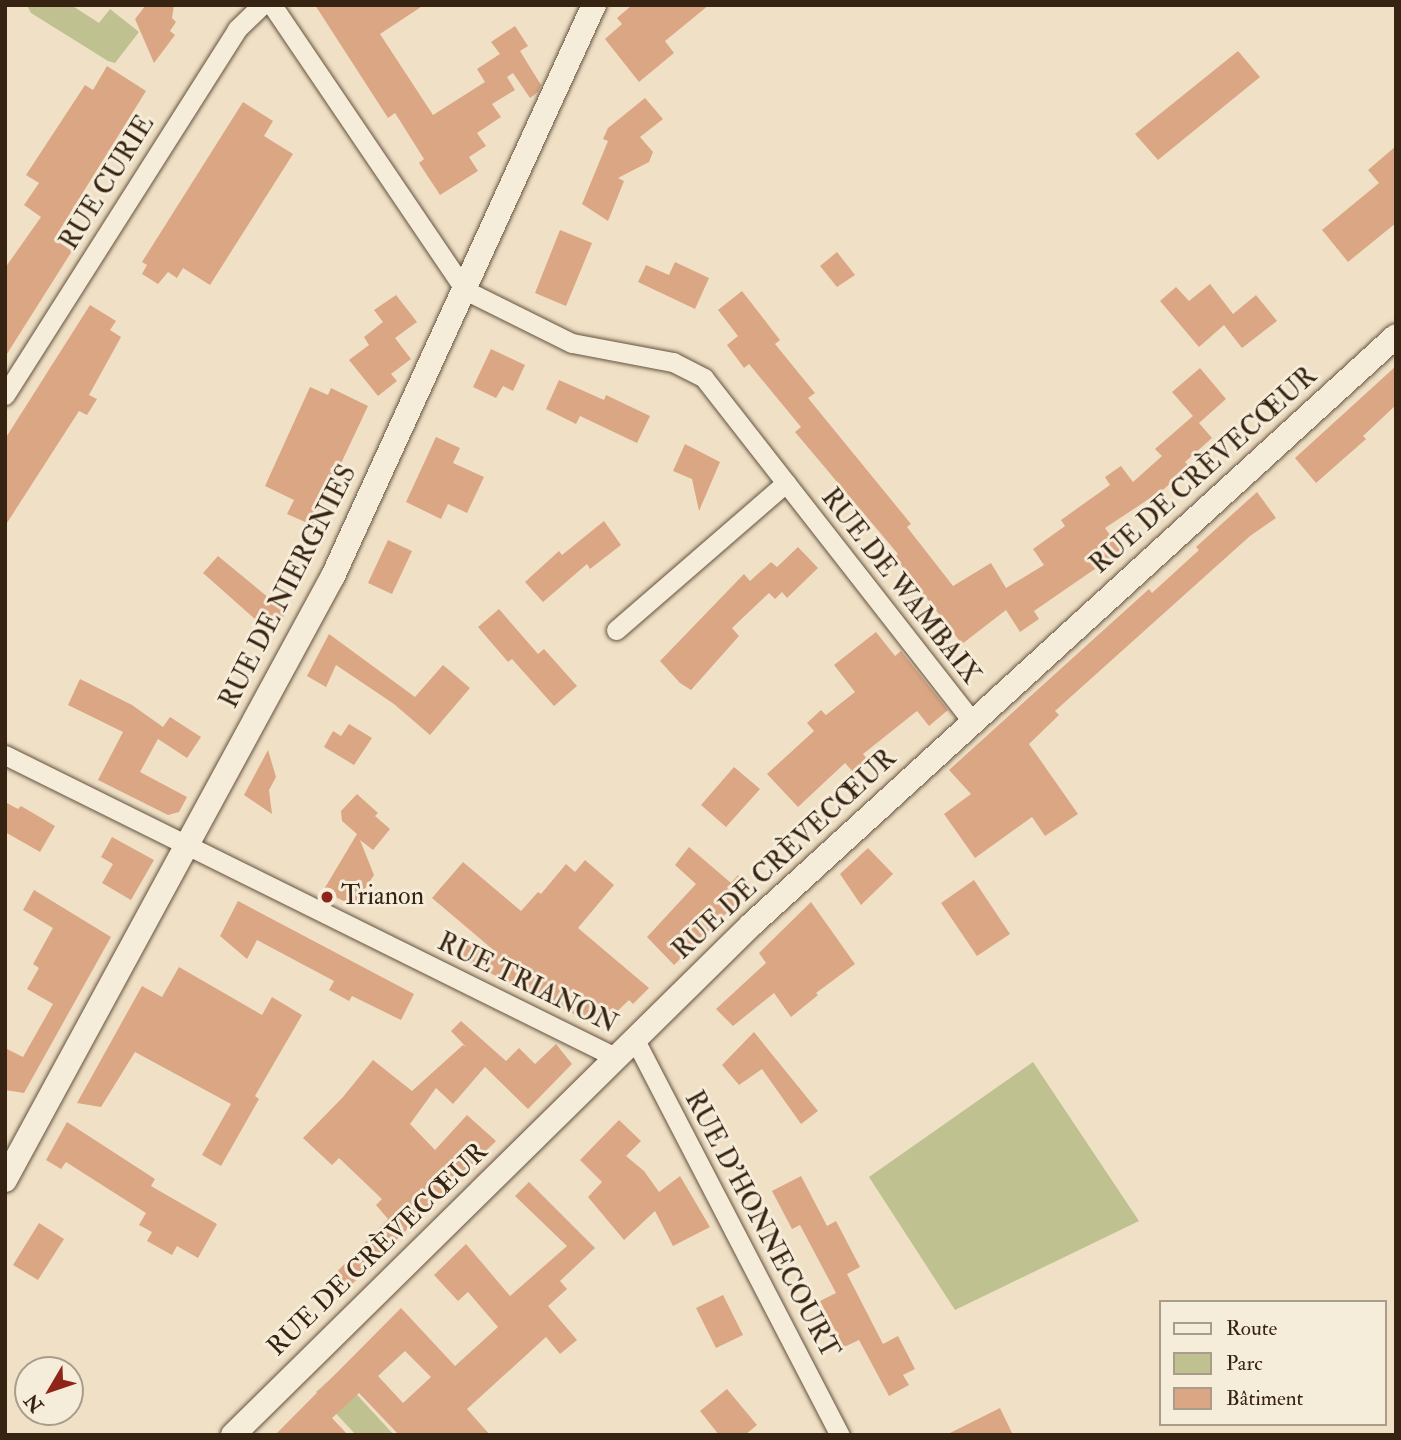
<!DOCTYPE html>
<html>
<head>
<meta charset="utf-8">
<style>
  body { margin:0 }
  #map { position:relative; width:1401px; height:1440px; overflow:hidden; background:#f0e1c6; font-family:"IM FELL Double Pica",serif }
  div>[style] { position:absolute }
  .green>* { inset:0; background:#bfc191 }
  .building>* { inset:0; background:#dba684 }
  .roads { filter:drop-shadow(0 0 2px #65523f) drop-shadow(0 0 2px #65523f) }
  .minor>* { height:19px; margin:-9.5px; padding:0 9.5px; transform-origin:9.5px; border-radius:9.5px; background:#f5ecda }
  .tertiary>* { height:24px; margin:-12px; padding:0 12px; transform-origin:12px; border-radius:12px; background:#f5ecda }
  .dots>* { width:19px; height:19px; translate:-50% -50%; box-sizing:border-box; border:4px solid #f5ecda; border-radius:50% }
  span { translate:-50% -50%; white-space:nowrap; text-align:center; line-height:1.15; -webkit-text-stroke:6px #f5ecda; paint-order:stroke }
  .street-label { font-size:26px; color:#372312 }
  .poi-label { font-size:26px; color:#372312 }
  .left { translate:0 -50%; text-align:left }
  .frame { position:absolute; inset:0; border:7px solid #372312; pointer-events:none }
  .legend { position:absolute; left:1159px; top:1300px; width:228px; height:126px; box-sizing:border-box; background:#f5ecda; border:2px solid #a99c8a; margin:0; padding:9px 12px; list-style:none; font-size:21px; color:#372312 }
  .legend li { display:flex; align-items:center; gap:14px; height:35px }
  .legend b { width:35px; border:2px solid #a99c8a }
  .north { position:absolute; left:14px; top:1356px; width:70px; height:70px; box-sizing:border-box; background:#f5ecda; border:2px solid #a99c8a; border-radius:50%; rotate:231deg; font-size:19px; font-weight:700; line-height:28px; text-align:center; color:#372312 }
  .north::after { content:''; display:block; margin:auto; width:24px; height:32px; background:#8f2418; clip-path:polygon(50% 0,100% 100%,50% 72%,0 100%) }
</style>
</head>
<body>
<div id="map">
  <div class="green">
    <div style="clip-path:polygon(27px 5px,71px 5px,99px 23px,110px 9px,139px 32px,115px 63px,108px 61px,31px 13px)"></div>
    <div style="clip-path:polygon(1033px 1062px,1139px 1221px,955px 1310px,869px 1177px)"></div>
    <div style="clip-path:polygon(337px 1373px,394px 1435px,356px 1435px,316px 1392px)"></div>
  </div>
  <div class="building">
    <div style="clip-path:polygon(146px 5px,174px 5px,172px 18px,176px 22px,170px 31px,175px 35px,154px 63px,135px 19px)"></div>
    <div style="clip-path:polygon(315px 5px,424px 5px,380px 34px,433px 115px,485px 82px,477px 69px,500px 54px,491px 42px,515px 26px,528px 46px,520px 51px,541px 85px,538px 92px,530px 98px,513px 73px,507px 77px,515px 90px,492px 104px,501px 117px,477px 133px,486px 146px,469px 157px,478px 171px,440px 195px,419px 163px,424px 159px,395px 113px,388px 118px)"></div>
    <div style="clip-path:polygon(632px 5px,709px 5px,665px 41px,674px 53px,639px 82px,605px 39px,622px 24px,617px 18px)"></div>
    <div style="clip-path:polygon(1238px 51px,1260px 77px,1158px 160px,1135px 134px)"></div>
    <div style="clip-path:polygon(107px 66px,146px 91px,54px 239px,72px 251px,5px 357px,5px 268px,41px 217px,24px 205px,39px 183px,26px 175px,85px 85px,93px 90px)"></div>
    <div style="clip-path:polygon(645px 98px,663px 119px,640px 137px,653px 152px,649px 162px,618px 178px,624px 181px,608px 221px,582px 204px,608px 141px,603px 139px,608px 128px)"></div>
    <div style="clip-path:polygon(243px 102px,273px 121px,264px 136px,293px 154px,210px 285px,183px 268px,177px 278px,168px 272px,158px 284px,142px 274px,147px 265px,142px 262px)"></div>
    <div style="clip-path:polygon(1396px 146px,1396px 223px,1348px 262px,1322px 230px,1379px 183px,1368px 170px)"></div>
    <div style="clip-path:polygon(560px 230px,592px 243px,566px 306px,535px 293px)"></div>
    <div style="clip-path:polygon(837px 252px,855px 275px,837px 287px,820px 266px)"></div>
    <div style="clip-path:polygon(675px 262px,709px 278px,695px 309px,638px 282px,646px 265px,669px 275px)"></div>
    <div style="clip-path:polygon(1210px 284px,1233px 314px,1256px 295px,1277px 321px,1242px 348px,1224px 325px,1199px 347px,1160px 301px,1176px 287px,1189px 301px)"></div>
    <div style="clip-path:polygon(742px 291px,780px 340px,775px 344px,815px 393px,808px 398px,911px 524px,907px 527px,953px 586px,991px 563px,1006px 588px,1044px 565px,1033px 549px,1065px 526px,1061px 520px,1110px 485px,1105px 477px,1121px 466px,1133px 482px,1162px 456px,1155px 449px,1193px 416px,1212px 438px,1185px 462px,1189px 466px,1164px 489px,1105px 528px,1121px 551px,1034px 611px,1039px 619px,1020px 632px,1006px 610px,962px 644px,895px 557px,898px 554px,795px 432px,801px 427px,749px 364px,744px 368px,727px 345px,738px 336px,718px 310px)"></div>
    <div style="clip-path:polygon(396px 295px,417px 322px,395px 338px,411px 359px,391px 374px,397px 381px,378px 396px,349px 360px,369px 345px,364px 337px,383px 322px,374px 310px)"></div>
    <div style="clip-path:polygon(90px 305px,116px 321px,110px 330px,121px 337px,89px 395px,97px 399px,87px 415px,79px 411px,5px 526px,5px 439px)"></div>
    <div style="clip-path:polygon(491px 349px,525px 365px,513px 391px,503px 386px,496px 398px,473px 387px)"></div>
    <div style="clip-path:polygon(1396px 366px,1396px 405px,1363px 436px,1366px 439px,1316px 483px,1295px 458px)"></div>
    <div style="clip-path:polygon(1200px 368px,1226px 399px,1199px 423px,1172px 392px)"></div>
    <div style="clip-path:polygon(559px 380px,604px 400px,606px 395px,650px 416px,637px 443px,580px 416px,576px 424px,546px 409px)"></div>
    <div style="clip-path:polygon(310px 387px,328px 395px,331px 388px,368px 406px,312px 525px,287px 514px,294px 500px,265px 486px)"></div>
    <div style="clip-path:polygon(436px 437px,460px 448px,453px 463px,484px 477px,467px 513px,448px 504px,441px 519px,406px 502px)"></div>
    <div style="clip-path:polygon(685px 444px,720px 462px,699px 511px,692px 479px,673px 471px)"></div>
    <div style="clip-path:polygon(1257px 492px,1276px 518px,1250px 536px,1055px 711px,1059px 715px,1029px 744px,1078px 814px,1045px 836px,1032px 817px,975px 858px,944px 814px,971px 794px,949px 770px,1149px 589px,1152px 593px,1199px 550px,1196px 547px)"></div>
    <div style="clip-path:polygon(604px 521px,621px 545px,590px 569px,587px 564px,543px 602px,525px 582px,559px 551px,562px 555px)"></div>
    <div style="clip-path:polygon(388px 540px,412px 551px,392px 594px,368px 583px)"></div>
    <div style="clip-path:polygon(798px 547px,818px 568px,787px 598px,782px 592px,775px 599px,769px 593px,732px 628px,739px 636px,691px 690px,680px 683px,660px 661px,744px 574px,750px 581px,771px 562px,777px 567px)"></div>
    <div style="clip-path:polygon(218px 556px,286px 612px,273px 635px,203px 573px)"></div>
    <div style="clip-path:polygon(499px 609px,538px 654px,544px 649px,577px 686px,554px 706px,512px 659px,508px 662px,478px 627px)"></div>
    <div style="clip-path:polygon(876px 632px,895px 656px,901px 651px,948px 710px,929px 726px,917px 711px,863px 754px,869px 761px,855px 774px,845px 763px,798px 807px,767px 774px,814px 731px,807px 723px,821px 710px,826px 715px,855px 692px,834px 665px)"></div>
    <div style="clip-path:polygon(329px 634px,415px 697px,443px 665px,470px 688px,430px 735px,394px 704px,336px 665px,326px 687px,307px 676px)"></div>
    <div style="clip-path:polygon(80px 679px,132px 705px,163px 727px,170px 717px,201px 737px,187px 758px,158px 739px,140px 772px,187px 797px,179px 812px,168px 815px,98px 780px,123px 732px,68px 705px)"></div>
    <div style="clip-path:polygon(349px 724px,372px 738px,354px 765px,324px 747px,333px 731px,341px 736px)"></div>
    <div style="clip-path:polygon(268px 750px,276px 777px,269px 790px,272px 814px,244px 795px)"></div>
    <div style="clip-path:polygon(734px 767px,760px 789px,726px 827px,701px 805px)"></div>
    <div style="clip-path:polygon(357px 794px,378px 813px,375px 816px,390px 829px,373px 850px,360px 840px,374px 875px,354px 906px,323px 891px,357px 834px,342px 821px,341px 811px)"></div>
    <div style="clip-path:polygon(5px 802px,18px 809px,21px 806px,55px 826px,40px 852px,5px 832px)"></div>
    <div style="clip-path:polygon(112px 837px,154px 860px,131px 900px,102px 883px,113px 864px,101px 857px)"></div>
    <div style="clip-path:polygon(689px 847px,731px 883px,738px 875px,753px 887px,674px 965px,647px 937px,696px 884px,675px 865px)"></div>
    <div style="clip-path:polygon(868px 848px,893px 874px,861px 905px,840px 874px)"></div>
    <div style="clip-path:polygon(585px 860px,614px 885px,578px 928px,649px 988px,633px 1004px,629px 1000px,605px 1023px,600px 1019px,586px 1020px,453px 955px,465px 940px,497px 953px,432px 898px,463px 862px,521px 911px,538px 892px,541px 894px,566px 864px,575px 872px)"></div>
    <div style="clip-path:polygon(974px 880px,1010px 934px,977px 956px,941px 903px)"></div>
    <div style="clip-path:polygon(34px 890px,111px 937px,24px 1093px,5px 1090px,5px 1048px,23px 1057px,53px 1004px,27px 989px,39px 968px,33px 964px,53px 928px,23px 910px)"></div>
    <div style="clip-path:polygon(238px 901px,414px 994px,401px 1020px,352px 996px,349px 1001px,329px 990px,334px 981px,257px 940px,247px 959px,220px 936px)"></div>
    <div style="clip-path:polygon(811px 902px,855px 964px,816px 993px,818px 995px,791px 1017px,774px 993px,733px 1026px,716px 1009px,766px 963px,759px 953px)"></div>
    <div style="clip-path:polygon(179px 967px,262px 1015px,272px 997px,302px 1015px,255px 1096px,259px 1099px,221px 1166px,202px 1155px,231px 1104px,135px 1052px,101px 1107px,77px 1103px,142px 986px,162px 997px)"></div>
    <div style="clip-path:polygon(461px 1021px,506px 1061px,519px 1048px,535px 1064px,556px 1044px,572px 1064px,528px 1109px,485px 1067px,453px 1104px,436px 1088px,410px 1124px,435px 1150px,467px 1115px,496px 1141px,342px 1294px,328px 1281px,388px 1219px,376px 1205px,382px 1199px,339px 1158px,332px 1165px,303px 1138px,343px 1097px,373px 1060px,412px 1091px,463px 1045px,466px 1047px,451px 1031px)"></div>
    <div style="clip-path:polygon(754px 1032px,818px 1111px,801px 1124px,762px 1069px,739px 1085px,722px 1065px)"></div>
    <div style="clip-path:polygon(619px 1120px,641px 1141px,626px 1156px,644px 1171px,659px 1192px,680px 1176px,710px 1227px,673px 1246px,655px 1211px,624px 1240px,588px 1197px,602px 1182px,580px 1160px)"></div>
    <div style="clip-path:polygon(67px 1122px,155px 1179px,151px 1186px,217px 1224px,198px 1258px,177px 1246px,172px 1255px,147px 1241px,152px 1232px,139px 1225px,146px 1213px,66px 1162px,61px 1169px,46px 1160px)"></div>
    <div style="clip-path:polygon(801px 1176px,827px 1226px,836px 1221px,860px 1267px,847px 1274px,883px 1344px,898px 1336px,915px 1369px,903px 1375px,909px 1385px,889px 1396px,859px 1340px,844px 1347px,820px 1301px,836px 1293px,800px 1225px,792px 1229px,772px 1191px)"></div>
    <div style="clip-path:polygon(evenodd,529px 1182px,595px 1248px,560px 1281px,567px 1289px,548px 1306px,577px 1340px,560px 1354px,546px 1337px,467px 1409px,490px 1435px,399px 1435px,359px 1393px,332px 1418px,348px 1435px,275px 1435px,401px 1308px,455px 1366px,498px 1327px,468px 1292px,458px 1301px,434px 1275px,466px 1244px,510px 1296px,567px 1246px,515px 1196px,529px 1182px,405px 1351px,431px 1377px,403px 1403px,378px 1376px,405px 1351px)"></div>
    <div style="clip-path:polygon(39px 1223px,64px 1239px,38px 1280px,13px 1265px)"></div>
    <div style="clip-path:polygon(723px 1295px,743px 1335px,716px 1348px,696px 1308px)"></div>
    <div style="clip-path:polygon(727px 1389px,757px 1425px,745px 1435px,719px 1435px,700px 1411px)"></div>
    <div style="clip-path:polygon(1000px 1408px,1013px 1435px,946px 1435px)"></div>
  </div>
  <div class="roads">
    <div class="minor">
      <div style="left:272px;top:5px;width:344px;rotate:55.9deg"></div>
      <div style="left:465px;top:290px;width:119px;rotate:26.4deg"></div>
      <div style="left:572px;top:343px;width:103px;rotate:10.7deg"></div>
      <div style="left:673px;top:362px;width:35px;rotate:27deg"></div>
      <div style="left:704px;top:378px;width:437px;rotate:52deg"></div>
      <div style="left:5px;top:395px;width:433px;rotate:-57.6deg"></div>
      <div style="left:237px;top:29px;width:35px;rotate:-44deg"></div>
      <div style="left:616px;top:630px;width:225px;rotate:-40.9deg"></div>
      <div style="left:5px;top:755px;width:683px;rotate:26.34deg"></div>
      <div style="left:635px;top:1040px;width:445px;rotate:62.6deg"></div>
    </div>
    <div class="tertiary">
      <div style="left:5px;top:1180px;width:687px;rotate:-61.5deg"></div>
      <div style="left:333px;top:576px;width:628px;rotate:-65.44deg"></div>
      <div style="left:233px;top:1435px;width:727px;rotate:-44.55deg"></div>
      <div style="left:751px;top:925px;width:873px;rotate:-42.4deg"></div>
    </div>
  </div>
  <div class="dots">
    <div style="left:327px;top:897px;background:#8f2418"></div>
  </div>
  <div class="street-label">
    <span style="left:108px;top:183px;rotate:-58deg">RUE CURIE</span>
    <span style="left:1204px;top:471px;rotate:-42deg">RUE DE CRÈVECŒUR</span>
    <span style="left:289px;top:587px;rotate:-63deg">RUE DE NIERGNIES</span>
    <span style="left:900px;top:587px;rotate:52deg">RUE DE WAMBAIX</span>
    <span style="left:785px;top:855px;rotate:-43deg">RUE DE CRÈVECŒUR</span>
    <span style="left:527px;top:984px;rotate:26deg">RUE TRIANON</span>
    <span style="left:761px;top:1225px;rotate:62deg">RUE D'HONNECOURT</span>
    <span style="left:378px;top:1250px;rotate:-44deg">RUE DE CRÈVECŒUR</span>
  </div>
  <div class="poi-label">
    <span class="left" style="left:341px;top:897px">Trianon</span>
  </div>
  <div class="frame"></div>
  <ul class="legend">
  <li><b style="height:9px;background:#f5ecda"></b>Route</li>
  <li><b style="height:19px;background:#bfc191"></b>Parc</li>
  <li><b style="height:19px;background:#dba684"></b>Bâtiment</li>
  </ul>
  <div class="north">N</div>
</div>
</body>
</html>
